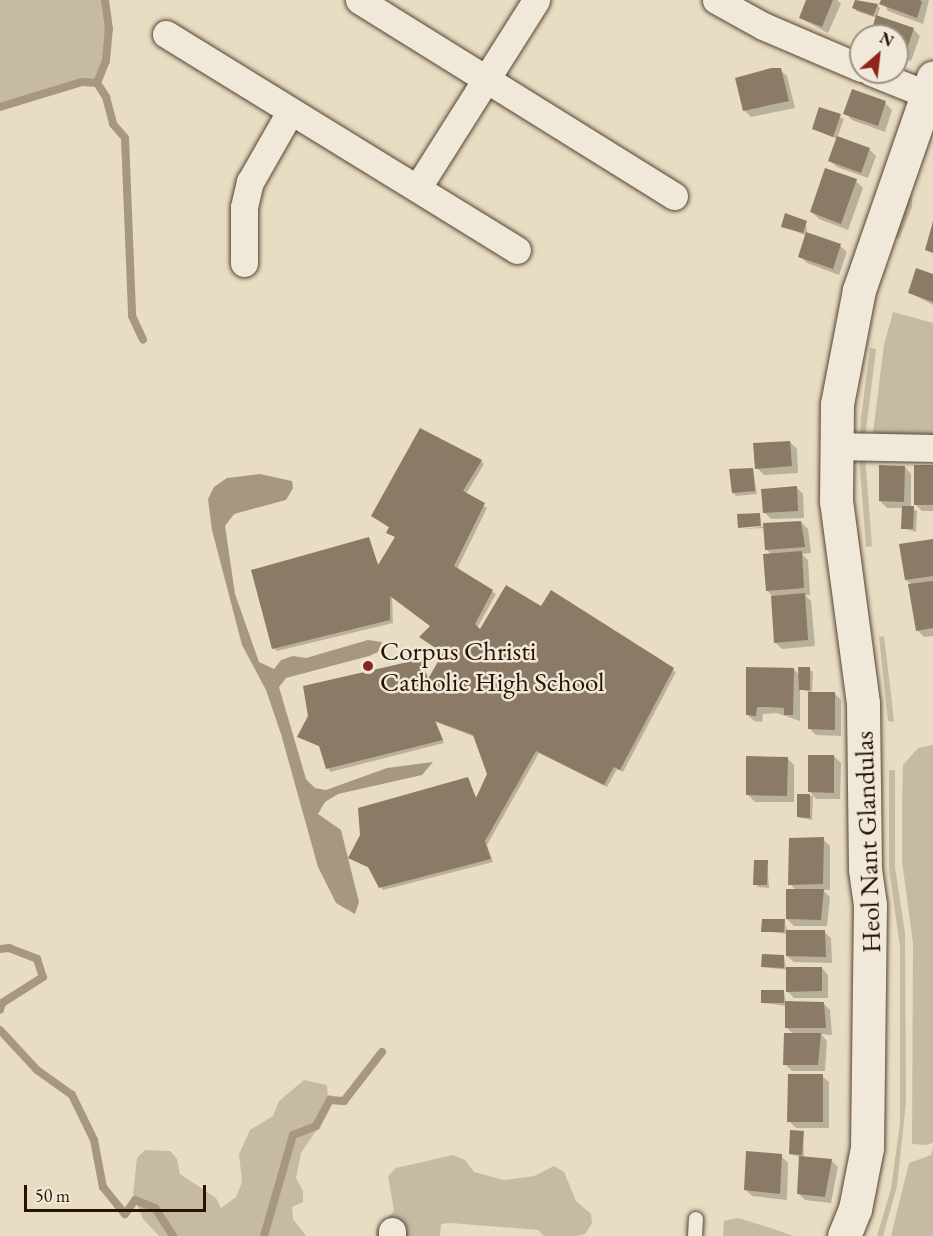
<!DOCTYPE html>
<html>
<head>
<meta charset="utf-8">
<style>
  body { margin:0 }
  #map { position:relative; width:933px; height:1236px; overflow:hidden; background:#e8dcc3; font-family:"EB Garamond",serif }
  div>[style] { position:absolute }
  .green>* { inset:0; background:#c7baa2 }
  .water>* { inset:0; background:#a69781 }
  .shadow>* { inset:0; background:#0003 }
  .stream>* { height:8px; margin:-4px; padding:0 4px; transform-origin:4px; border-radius:4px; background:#a69781 }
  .building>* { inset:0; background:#8b7b66 }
  .roads { filter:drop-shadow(0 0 2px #564432) drop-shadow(0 0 2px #564432) }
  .service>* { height:14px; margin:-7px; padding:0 7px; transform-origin:7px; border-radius:7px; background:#f0e8d8 }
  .minor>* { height:27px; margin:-13.5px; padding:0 13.5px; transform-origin:13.5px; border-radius:13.5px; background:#f0e8d8 }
  .tertiary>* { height:33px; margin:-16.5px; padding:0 16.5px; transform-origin:16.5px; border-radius:16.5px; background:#f0e8d8 }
  .dots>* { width:16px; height:16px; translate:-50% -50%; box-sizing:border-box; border:3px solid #f0e8d8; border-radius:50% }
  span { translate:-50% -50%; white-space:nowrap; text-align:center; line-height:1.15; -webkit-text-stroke:5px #f0e8d8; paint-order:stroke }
  .poi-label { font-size:27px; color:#261201 }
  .left { translate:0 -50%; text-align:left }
  .street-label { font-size:27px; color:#261201 }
  .north { position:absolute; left:849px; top:24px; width:60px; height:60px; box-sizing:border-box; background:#f0e8d8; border:2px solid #9f9282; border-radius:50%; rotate:28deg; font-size:16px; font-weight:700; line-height:24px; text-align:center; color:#261201 }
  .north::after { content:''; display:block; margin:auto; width:21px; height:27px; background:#8f2418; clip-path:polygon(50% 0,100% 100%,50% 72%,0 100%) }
  .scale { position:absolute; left:24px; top:1185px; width:182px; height:27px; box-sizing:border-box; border:3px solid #261201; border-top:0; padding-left:8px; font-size:18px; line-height:21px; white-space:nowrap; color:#261201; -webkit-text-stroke:4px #f0e8d8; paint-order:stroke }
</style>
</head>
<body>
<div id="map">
  <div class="green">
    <div style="clip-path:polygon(0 0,105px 0,109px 29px,106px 61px,97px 83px,82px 82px,0 107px)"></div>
    <div style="clip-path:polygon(904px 196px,912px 198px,912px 207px,899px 239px,890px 237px)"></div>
    <div style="clip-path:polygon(893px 312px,933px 323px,933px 435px,873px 433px,884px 345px)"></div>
    <div style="clip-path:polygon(870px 348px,876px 349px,865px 439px,860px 438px,861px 418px)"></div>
    <div style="clip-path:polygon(859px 456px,865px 456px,872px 546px,866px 547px)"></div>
    <div style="clip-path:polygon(884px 636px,891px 694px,894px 722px,888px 721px,879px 637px)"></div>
    <div style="clip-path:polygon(933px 745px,933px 1143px,926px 1145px,912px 1144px,913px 943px,902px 861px,902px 803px,903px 765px,918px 748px)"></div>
    <div style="clip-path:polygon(889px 770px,895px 770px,895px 867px,905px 933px,906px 1103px,897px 1186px,883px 1236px,877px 1236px,891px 1189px,900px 1123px,900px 947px,889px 869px)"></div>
    <div style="clip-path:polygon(304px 1080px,327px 1085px,328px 1098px,322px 1122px,301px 1153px,296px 1178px,303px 1191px,303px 1202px,292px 1207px,293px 1219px,306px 1236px,159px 1236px,143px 1219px,133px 1195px,137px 1158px,145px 1150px,170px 1151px,177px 1159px,180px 1174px,216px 1198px,221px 1208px,236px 1197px,242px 1182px,239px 1154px,250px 1130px,273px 1116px,279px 1101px)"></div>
    <div style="clip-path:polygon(933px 1148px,933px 1236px,891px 1236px,909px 1163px,931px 1155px)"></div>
    <div style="clip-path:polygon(453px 1155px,465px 1160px,474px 1172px,504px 1180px,534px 1176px,554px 1166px,564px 1172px,576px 1201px,591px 1214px,592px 1223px,585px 1234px,576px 1236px,544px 1236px,538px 1230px,450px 1223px,441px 1224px,440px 1236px,376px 1236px,376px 1230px,394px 1211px,388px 1176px,396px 1168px)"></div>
    <div style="clip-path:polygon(738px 1218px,771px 1228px,793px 1236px,723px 1236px,724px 1221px)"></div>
  </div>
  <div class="water">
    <div style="clip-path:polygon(260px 474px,292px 481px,293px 488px,286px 500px,234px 514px,225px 526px,235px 594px,259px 662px,274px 669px,281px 660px,293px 656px,306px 658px,368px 640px,382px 642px,378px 652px,369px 656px,286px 678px,279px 687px,306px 779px,315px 788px,326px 790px,387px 768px,433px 762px,422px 775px,338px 794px,325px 802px,318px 814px,341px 830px,359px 902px,355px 914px,336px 903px,318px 867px,281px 734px,266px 690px,242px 645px,212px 530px,208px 499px,214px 487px,227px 478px)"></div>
  </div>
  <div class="shadow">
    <div style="clip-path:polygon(808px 0,837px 0,841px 4px,828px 33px,800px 18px)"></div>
    <div style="clip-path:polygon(856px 0,877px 5px,880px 8px,877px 17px,913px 29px,920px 36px,911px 61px,897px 58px,897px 36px,871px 36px,877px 18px,856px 11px)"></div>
    <div style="clip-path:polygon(882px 0,929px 0,923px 24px,888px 11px)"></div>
    <div style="clip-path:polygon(780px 70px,787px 76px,795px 108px,751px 117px,744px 110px)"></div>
    <div style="clip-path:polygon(885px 103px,892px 110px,885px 132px,852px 120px,845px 113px)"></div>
    <div style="clip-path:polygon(820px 109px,844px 119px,837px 138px,869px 149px,876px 156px,868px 178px,837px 167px,830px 161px,837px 139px,814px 129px)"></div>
    <div style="clip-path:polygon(856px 181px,863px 188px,848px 230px,819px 219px,812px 212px)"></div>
    <div style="clip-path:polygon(806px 222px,807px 234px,840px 246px,847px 252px,839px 275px,807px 263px,800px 256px,807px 236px,783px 226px)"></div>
    <div style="clip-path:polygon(933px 276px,933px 305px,909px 292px)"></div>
    <div style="clip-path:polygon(790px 442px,797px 449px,798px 473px,764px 475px,757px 468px)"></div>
    <div style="clip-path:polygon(481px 461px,484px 464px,466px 494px,487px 508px,457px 569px,496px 594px,477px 628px,481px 631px,542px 608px,676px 672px,623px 772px,617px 769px,607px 787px,539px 753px,487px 845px,493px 862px,383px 890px,371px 869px,349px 858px,467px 779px,477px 799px,489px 774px,475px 737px,436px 722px,444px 743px,330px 772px,321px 747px,299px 737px,420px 660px,429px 679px,445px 654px,431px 626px,392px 597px,393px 623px,277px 651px,273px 648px,368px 539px,379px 566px,396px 538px,388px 532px,390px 528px,372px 516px)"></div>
    <div style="clip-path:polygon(905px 467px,911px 474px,911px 508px,917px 511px,916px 532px,902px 528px,903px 508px,887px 508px,880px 501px)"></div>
    <div style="clip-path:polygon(933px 467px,933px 511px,922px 511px,915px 504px)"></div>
    <div style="clip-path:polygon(753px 469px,757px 494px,736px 496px,733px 493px)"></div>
    <div style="clip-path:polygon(796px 487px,803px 494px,804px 518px,771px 519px,764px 512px)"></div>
    <div style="clip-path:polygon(801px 522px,808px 529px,811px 553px,802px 554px,808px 560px,810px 595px,805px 595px,811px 601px,815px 646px,782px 649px,775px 642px,772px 596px,767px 590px,772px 555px,767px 550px,765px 528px,742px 529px)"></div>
    <div style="clip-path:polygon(933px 541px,933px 636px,924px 637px,917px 630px,912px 585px,906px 580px)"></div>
    <div style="clip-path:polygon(794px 669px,800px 676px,809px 669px,813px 672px,812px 693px,834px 693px,841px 700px,841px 736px,816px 735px,809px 728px,809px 692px,800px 689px,800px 721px,777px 713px,763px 714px,762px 722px,754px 721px,747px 714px)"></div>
    <div style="clip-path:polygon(834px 756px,841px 763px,840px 799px,816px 799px,810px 792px)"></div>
    <div style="clip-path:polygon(787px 758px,794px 765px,794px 802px,755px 802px,748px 795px)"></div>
    <div style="clip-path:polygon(798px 795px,813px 796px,812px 820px,798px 817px)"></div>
    <div style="clip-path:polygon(823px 839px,830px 846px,830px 890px,823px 890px,830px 897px,827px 926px,794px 926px,787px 919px,796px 890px,790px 884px)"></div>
    <div style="clip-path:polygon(767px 862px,769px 888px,758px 887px,755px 884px)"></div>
    <div style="clip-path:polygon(784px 920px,787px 931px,824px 932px,831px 938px,832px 963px,794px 962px,787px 956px,787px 934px,763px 931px)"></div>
    <div style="clip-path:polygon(784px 956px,786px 968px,822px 968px,828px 975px,828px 998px,794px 998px,787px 991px,788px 970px,763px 967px)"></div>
    <div style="clip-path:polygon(784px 992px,786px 1002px,823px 1003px,830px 1010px,832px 1035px,821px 1034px,827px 1041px,825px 1071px,792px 1071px,785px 1064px,793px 1034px,786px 1027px,787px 1006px,763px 1003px)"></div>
    <div style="clip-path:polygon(822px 1076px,829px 1082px,829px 1128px,796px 1128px,789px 1121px)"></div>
    <div style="clip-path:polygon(803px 1132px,804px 1158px,831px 1160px,838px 1167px,831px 1203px,805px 1200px,798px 1193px,801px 1157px,790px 1154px)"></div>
    <div style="clip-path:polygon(781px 1156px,788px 1163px,787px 1200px,752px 1196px,745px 1189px)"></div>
  </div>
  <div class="stream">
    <div style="left:97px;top:83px;width:24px;rotate:-68deg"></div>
    <div style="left:106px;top:61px;width:32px;rotate:-85deg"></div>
    <div style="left:109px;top:29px;width:29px;rotate:-98deg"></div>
    <div style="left:0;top:107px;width:86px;rotate:-17deg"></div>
    <div style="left:82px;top:82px;width:15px;rotate:4deg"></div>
    <div style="left:97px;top:83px;width:17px;rotate:57deg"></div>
    <div style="left:106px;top:97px;width:28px;rotate:75deg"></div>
    <div style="left:113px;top:124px;width:18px;rotate:49deg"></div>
    <div style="left:125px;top:138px;width:178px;rotate:87.7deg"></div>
    <div style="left:132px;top:316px;width:26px;rotate:65deg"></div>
    <div style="left:0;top:949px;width:9px;rotate:-6deg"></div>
    <div style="left:9px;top:948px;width:30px;rotate:21deg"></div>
    <div style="left:37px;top:959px;width:19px;rotate:72deg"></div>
    <div style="left:43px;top:977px;width:49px;rotate:147.6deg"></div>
    <div style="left:2px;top:1003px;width:7px;rotate:106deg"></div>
    <div style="left:0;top:1030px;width:54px;rotate:47.2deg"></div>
    <div style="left:37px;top:1070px;width:43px;rotate:35.5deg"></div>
    <div style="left:72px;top:1095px;width:50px;rotate:63.9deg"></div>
    <div style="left:94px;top:1140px;width:48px;rotate:79.2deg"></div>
    <div style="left:103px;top:1187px;width:35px;rotate:51deg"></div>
    <div style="left:125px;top:1214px;width:17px;rotate:-54deg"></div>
    <div style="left:135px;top:1200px;width:22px;rotate:22deg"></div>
    <div style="left:155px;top:1208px;width:33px;rotate:57deg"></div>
    <div style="left:264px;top:1236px;width:105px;rotate:-74deg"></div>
    <div style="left:293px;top:1135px;width:25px;rotate:-21deg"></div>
    <div style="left:316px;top:1126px;width:30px;rotate:-62deg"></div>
    <div style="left:330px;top:1100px;width:14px;rotate:4deg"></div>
    <div style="left:344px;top:1101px;width:62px;rotate:-52.2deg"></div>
  </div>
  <div class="building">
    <div style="clip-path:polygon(806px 0,833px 0,822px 27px,799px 18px)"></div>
    <div style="clip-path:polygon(855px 0,878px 4px,873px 16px,852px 8px)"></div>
    <div style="clip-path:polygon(881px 0,920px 0,922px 2px,917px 18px,879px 4px)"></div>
    <div style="clip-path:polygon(876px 15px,914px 28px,905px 55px,897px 53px,897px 36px,870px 36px)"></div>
    <div style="clip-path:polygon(771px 68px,781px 68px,789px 101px,743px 111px,735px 78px)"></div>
    <div style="clip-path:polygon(852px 89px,886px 101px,878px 126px,843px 114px)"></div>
    <div style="clip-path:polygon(819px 107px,841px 114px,833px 137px,812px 129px)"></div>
    <div style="clip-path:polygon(837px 136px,870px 148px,861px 173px,828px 161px)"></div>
    <div style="clip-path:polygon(825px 168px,857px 179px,841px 224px,810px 212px)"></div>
    <div style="clip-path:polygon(785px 213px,807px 221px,803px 233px,781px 227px)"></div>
    <div style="clip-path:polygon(933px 221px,933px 253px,925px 250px)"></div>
    <div style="clip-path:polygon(806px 232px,841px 244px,833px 269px,798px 257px)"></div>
    <div style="clip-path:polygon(916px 268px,933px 274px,933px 302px,908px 293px)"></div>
    <div style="clip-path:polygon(420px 428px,482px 460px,463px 491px,485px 503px,454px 566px,493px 590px,475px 624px,480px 629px,506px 585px,541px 606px,551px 590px,674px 668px,620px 770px,614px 767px,604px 785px,536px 751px,485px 841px,491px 859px,379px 888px,368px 867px,348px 858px,360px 835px,358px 808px,468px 777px,476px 798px,487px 774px,473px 735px,435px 721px,443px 740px,326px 769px,319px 746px,297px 737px,308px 716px,303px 686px,421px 659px,428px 679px,443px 653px,419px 637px,430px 626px,390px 596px,390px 620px,272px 649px,251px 570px,369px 537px,378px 565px,395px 537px,386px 533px,389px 527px,371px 516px)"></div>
    <div style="clip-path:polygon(790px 441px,792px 466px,755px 469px,753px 443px)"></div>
    <div style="clip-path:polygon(879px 465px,905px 466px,904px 502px,879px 501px)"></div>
    <div style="clip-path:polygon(914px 465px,933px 465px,933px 505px,914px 505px)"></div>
    <div style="clip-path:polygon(753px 468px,755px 491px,732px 493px,729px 469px)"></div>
    <div style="clip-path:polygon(797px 486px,798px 511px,763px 513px,761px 489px)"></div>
    <div style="clip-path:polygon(902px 506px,914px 506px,913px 529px,901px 529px)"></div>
    <div style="clip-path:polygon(760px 513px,761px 526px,738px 528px,737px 514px)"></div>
    <div style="clip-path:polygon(801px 521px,805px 547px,765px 550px,763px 523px)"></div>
    <div style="clip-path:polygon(933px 539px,933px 576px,905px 580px,899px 544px)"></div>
    <div style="clip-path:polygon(802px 551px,804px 588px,766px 591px,763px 554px)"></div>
    <div style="clip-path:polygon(933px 581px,933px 628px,916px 631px,908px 584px)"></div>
    <div style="clip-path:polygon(805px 593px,808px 640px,774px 643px,771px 596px)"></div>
    <div style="clip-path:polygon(746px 667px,794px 668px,793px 715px,784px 715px,784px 708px,769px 707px,757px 707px,756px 716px,746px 715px)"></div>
    <div style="clip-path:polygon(798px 667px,810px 667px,810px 690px,799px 690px)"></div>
    <div style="clip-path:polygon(808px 692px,835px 692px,835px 730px,808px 729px)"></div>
    <div style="clip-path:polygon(808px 755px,834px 755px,834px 793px,808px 792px)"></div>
    <div style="clip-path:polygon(746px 756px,788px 757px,787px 796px,746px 795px)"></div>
    <div style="clip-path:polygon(797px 794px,810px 794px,810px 818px,797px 817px)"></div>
    <div style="clip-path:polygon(824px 837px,823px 884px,788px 885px,789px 838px)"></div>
    <div style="clip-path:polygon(754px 860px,768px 860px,767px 885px,753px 885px)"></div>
    <div style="clip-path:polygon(786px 889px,824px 889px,821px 920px,786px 919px)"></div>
    <div style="clip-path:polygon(762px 919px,785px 919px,784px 932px,761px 932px)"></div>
    <div style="clip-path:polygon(786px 930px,825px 930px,826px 957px,786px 956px)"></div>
    <div style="clip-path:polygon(762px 954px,784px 955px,784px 968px,761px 967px)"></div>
    <div style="clip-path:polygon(786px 967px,822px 967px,822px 991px,786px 992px)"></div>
    <div style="clip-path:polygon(761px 990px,784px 990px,784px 1003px,761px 1003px)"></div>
    <div style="clip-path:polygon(785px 1001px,824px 1002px,826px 1028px,785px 1028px)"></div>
    <div style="clip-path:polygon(784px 1033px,821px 1033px,818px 1065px,783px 1065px)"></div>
    <div style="clip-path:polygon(788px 1074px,823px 1074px,823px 1122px,787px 1122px)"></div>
    <div style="clip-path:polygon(790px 1130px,804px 1131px,802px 1155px,789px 1154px)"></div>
    <div style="clip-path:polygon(746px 1151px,782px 1154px,780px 1194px,744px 1190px)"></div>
    <div style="clip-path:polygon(799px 1156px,832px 1159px,825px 1197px,797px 1194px)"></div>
  </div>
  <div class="roads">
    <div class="service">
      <div style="left:695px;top:1236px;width:17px;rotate:-87deg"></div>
    </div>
    <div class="minor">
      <div style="left:359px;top:0;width:371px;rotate:31.9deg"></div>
      <div style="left:716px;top:0;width:54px;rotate:29deg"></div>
      <div style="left:763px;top:26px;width:107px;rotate:23.2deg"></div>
      <div style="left:166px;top:34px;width:412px;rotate:31.6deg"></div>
      <div style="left:871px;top:72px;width:67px;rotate:22deg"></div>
      <div style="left:418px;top:187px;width:221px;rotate:-57.7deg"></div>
      <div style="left:244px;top:263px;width:56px;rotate:-90deg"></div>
      <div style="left:244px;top:207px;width:26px;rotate:-77deg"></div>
      <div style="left:250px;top:182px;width:81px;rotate:-60.3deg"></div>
      <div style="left:835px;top:446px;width:98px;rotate:1.2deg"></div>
      <div style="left:392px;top:1231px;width:5px;rotate:90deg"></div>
    </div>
    <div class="tertiary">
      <div style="left:844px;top:1236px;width:29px;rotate:-68deg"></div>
      <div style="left:855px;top:1209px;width:62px;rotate:-78.9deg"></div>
      <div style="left:867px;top:1148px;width:243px;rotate:-89.3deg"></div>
      <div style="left:870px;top:905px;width:36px;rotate:-98deg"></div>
      <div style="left:865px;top:869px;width:166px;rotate:-90.7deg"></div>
      <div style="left:863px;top:703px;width:204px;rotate:-97.6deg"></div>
      <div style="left:836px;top:501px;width:97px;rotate:-89.4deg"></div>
      <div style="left:837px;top:404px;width:116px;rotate:-79.1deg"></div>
      <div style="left:859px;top:290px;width:225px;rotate:-70.8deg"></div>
    </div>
  </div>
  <div class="dots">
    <div style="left:368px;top:666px;background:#8f2418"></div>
  </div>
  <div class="poi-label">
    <span class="left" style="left:380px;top:666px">Corpus Christi<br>Catholic High School</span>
  </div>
  <div class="street-label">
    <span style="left:867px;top:842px;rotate:-92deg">Heol Nant Glandulas</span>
  </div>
  <div class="north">N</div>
  <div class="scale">50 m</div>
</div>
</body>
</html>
